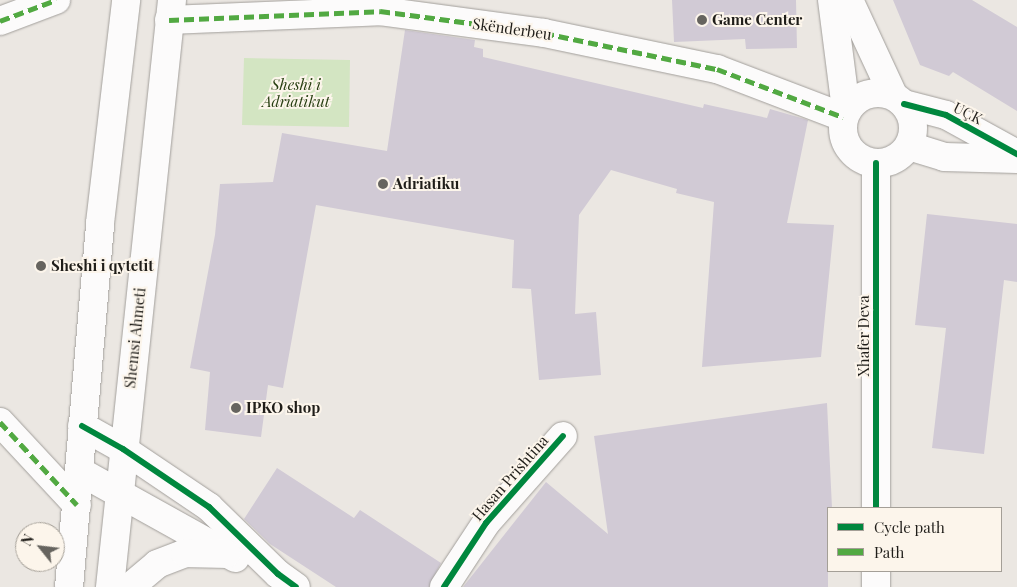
<!DOCTYPE html>
<html>
<head>
<meta charset="utf-8">
<style>
  body { margin:0 }
  #map { position:relative; width:1017px; height:587px; overflow:hidden; background:#ebe7e2; font-family:"Playfair Display",serif }
  div>[style] { position:absolute }
  .green>* { inset:0; background:#d3e5c2 }
  .building>* { inset:0; background:#d1cad5 }
  .roads { filter:drop-shadow(0 0 1px #a29f9b) drop-shadow(0 0 1px #a29f9b) }
  .street>* { height:28px; margin:-14px; padding:0 14px; transform-origin:14px; border-radius:14px; background:#fcfbfb }
  .secondary>* { height:28px; margin:-14px; padding:0 14px; transform-origin:14px; border-radius:14px; background:#fcfbfb }
  .secondary>.ring { margin:-14px; padding:0; box-sizing:content-box; background:none; border:28px solid #fcfbfb; border-radius:50% }
  .quiet>* { height:5px; margin-top:-2.5px; transform-origin:0; background:repeating-linear-gradient(90deg,#52a942 0 10px,transparent 0 15px) }
  .cycleway>* { height:6px; margin:-3px; padding:0 3px; transform-origin:3px; border-radius:3px; background:#00873e }
  .dots>* { width:14px; height:14px; translate:-50% -50%; box-sizing:border-box; border:2px solid #fcf5eb; border-radius:50% }
  span { translate:-50% -50%; white-space:nowrap; text-align:center; line-height:1.15; -webkit-text-stroke:4px #fcf5eb; paint-order:stroke }
  .poi-label { font-size:15px; color:#1f1d19; font-weight:700 }
  .left { translate:0 -50%; text-align:left }
  .street-label { font-size:15px; color:#1f1d19 }
  .park-label { font-size:15px; color:#273e11; font-style:italic }
  .legend { position:absolute; left:827px; top:507px; width:175px; height:65px; box-sizing:border-box; background:#fcf5eb; border:1px solid #a49f97; margin:0; padding:6px 9px; list-style:none; font-size:15px; color:#1f1d19 }
  .legend li { display:flex; align-items:center; gap:10px; height:25px }
  .legend b { width:25px; border:1px solid #a49f97 }
  .north { position:absolute; left:15px; top:522px; width:50px; height:50px; box-sizing:border-box; background:#fcf5eb; border:1px solid #a49f97; border-radius:50%; rotate:299deg; font-size:14px; font-weight:700; line-height:20px; text-align:center; color:#1f1d19 }
  .north::after { content:''; display:block; margin:auto; width:18px; height:22px; background:#66645f; clip-path:polygon(50% 0,100% 100%,50% 72%,0 100%) }
</style>
</head>
<body>
<div id="map">
  <div class="green">
    <div style="clip-path:polygon(244px 58px,350px 60px,349px 127px,242px 125px)"></div>
  </div>
  <div class="building">
    <div style="clip-path:polygon(672px 0,796px 0,797px 48px,746px 49px,745px 39px,674px 42px)"></div>
    <div style="clip-path:polygon(893px 0,972px 0,1017px 27px,1017px 111px,953px 72px,949px 76px,920px 65px)"></div>
    <div style="clip-path:polygon(405px 30px,475px 40px,474px 47px,483px 49px,483px 57px,703px 108px,704px 104px,767px 118px,770px 109px,808px 120px,787px 223px,834px 225px,821px 357px,702px 367px,714px 202px,676px 193px,677px 189px,611px 170px,579px 215px,575px 314px,596px 312px,601px 375px,539px 380px,531px 289px,512px 288px,514px 240px,316px 205px,283px 388px,268px 385px,261px 437px,205px 430px,210px 372px,190px 368px,215px 235px,220px 184px,273px 182px,282px 133px,387px 151px)"></div>
    <div style="clip-path:polygon(927px 214px,1017px 224px,1017px 282px,1004px 280px,984px 454px,932px 448px,946px 328px,915px 325px)"></div>
    <div style="clip-path:polygon(827px 403px,832px 508px,828px 508px,828px 587px,463px 587px,546px 482px,608px 534px,594px 436px)"></div>
    <div style="clip-path:polygon(277px 468px,354px 518px,360px 510px,441px 563px,429px 587px,336px 587px,270px 544px,244px 519px)"></div>
  </div>
  <div class="roads">
    <div class="street">
      <div style="left:169px;top:20px;width:211px;rotate:-2.4deg"></div>
      <div style="left:380px;top:11px;width:165px;rotate:7.6deg"></div>
      <div style="left:544px;top:33px;width:177px;rotate:11.8deg"></div>
      <div style="left:717px;top:69px;width:135px;rotate:20.9deg"></div>
      <div style="left:0;top:21px;width:60px;rotate:-20.6deg"></div>
      <div style="left:876px;top:163px;width:345px;rotate:90deg"></div>
      <div style="left:0;top:422px;width:113px;rotate:47.1deg"></div>
      <div style="left:82px;top:426px;width:47px;rotate:29.3deg"></div>
      <div style="left:123px;top:449px;width:104px;rotate:34deg"></div>
      <div style="left:209px;top:507px;width:96px;rotate:44.2deg"></div>
      <div style="left:278px;top:574px;width:22px;rotate:36deg"></div>
      <div style="left:79px;top:471px;width:179px;rotate:29.1deg"></div>
      <div style="left:444px;top:587px;width:77px;rotate:-56.7deg"></div>
      <div style="left:486px;top:523px;width:116px;rotate:-48.5deg"></div>
      <div style="left:876px;top:587px;width:16px;rotate:-90deg"></div>
    </div>
    <div class="secondary">
      <div style="left:832px;top:0;width:110px;rotate:82.7deg"></div>
      <div style="left:849px;top:0;width:105px;rotate:65.1deg"></div>
      <div class="ring" style="left:843px;top:93px;width:42px;height:42px"></div>
      <div style="left:904px;top:104px;width:43px;rotate:14.7deg"></div>
      <div style="left:946px;top:115px;width:81px;rotate:28.8deg"></div>
      <div style="left:909px;top:146px;width:37px;rotate:17deg"></div>
      <div style="left:944px;top:157px;width:73px;rotate:1.6deg"></div>
      <div style="left:69px;top:587px;width:365px;rotate:-85.1deg"></div>
      <div style="left:100px;top:223px;width:225px;rotate:-83.3deg"></div>
      <div style="left:110px;top:587px;width:590px;rotate:-83.97deg"></div>
      <div style="left:130px;top:587px;width:35px;rotate:-40deg"></div>
      <div style="left:157px;top:564px;width:30px;rotate:-21deg"></div>
      <div style="left:185px;top:553px;width:41px;rotate:1.4deg"></div>
    </div>
  </div>
  <div class="quiet">
    <div style="left:169px;top:20px;width:211px;rotate:-2.4deg"></div>
    <div style="left:380px;top:11px;width:165px;rotate:7.6deg"></div>
    <div style="left:544px;top:33px;width:177px;rotate:11.8deg"></div>
    <div style="left:717px;top:69px;width:135px;rotate:20.9deg"></div>
    <div style="left:0;top:21px;width:60px;rotate:-20.6deg"></div>
    <div style="left:0;top:422px;width:113px;rotate:47.1deg"></div>
  </div>
  <div class="cycleway">
    <div style="left:904px;top:104px;width:43px;rotate:14.7deg"></div>
    <div style="left:946px;top:115px;width:81px;rotate:28.8deg"></div>
    <div style="left:876px;top:163px;width:345px;rotate:90deg"></div>
    <div style="left:82px;top:426px;width:47px;rotate:29.3deg"></div>
    <div style="left:123px;top:449px;width:104px;rotate:34deg"></div>
    <div style="left:209px;top:507px;width:96px;rotate:44.2deg"></div>
    <div style="left:278px;top:574px;width:22px;rotate:36deg"></div>
    <div style="left:444px;top:587px;width:77px;rotate:-56.7deg"></div>
    <div style="left:486px;top:523px;width:116px;rotate:-48.5deg"></div>
  </div>
  <div class="dots">
    <div style="left:702px;top:20px;background:#66645f"></div>
    <div style="left:383px;top:184px;background:#66645f"></div>
    <div style="left:41px;top:266px;background:#66645f"></div>
    <div style="left:236px;top:408px;background:#66645f"></div>
  </div>
  <div class="poi-label">
    <span class="left" style="left:712px;top:20px">Game Center</span>
    <span class="left" style="left:393px;top:184px">Adriatiku</span>
    <span class="left" style="left:51px;top:266px">Sheshi i qytetit</span>
    <span class="left" style="left:246px;top:408px">IPKO shop</span>
  </div>
  <div class="street-label">
    <span style="left:512px;top:29px;rotate:8deg">Skënderbeu</span>
    <span style="left:968px;top:113px;rotate:27deg">UÇK</span>
    <span style="left:864px;top:336px;rotate:-90deg">Xhafer Deva</span>
    <span style="left:135px;top:338px;rotate:-84deg">Shemsi Ahmeti</span>
    <span style="left:510px;top:478px;rotate:-49deg">Hasan Prishtina</span>
  </div>
  <div class="park-label">
    <span style="left:296px;top:93px">Sheshi i<br>Adriatikut</span>
  </div>
  <ul class="legend">
  <li><b style="height:6px;background:#00873e"></b>Cycle path</li>
  <li><b style="height:6px;background:#52a942"></b>Path</li>
  </ul>
  <div class="north">N</div>
</div>
</body>
</html>
